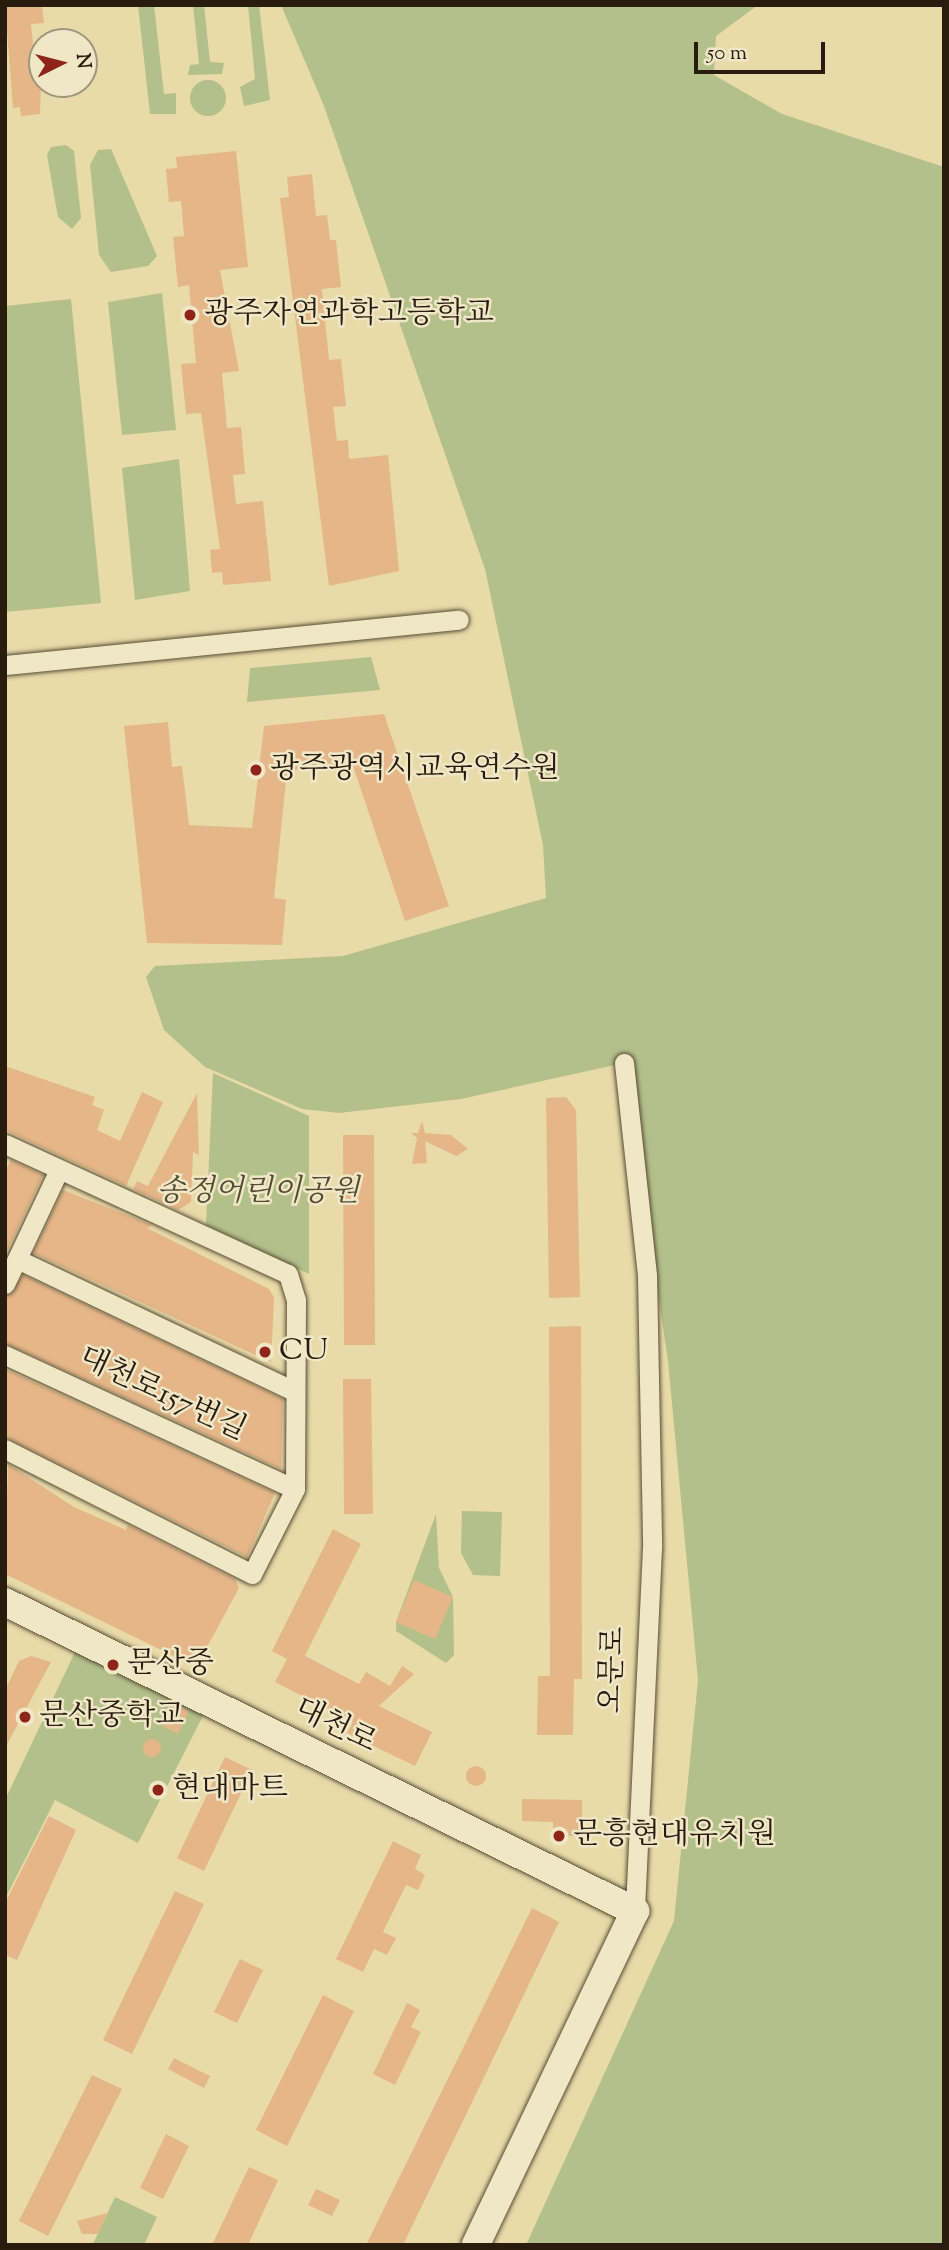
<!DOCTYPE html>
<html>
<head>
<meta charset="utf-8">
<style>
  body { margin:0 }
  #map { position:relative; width:949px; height:2250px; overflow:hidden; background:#e8daa9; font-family:"Sorts Mill Goudy","Noto Serif KR",serif }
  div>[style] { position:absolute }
  .green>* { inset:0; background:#b3c08a }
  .round { border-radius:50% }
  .building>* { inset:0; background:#e5b688 }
  .roads { filter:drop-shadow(0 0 2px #594c35) drop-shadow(0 0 2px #594c35) }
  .street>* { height:19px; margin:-9.5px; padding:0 9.5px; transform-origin:9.5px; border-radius:9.5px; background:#f0e7c7 }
  .secondary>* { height:28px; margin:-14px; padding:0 14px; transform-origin:14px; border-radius:14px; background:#f0e7c7 }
  .dots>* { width:19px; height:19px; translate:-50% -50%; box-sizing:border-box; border:4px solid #f0e7c7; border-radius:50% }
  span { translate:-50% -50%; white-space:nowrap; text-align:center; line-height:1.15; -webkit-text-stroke:5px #f0e7c7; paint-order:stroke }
  .poi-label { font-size:30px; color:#291c0e }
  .left { translate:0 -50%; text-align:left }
  .park-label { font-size:30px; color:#524d33; font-style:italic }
  .street-label { font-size:30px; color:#291c0e }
  .frame { position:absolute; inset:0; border:7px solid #291c0e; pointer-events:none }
  .north { position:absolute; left:28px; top:28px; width:70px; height:70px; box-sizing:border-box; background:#f0e7c7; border:2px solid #a0967d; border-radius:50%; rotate:84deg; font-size:19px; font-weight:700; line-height:28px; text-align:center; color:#291c0e }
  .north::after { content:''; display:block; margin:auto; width:24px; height:32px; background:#8f2418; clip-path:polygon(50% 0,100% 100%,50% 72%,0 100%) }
  .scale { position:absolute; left:694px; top:42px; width:131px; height:32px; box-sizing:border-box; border:4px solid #291c0e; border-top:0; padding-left:9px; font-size:21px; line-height:24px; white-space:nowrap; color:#291c0e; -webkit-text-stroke:5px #f0e7c7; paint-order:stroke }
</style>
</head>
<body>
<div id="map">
  <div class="green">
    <div style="clip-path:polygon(138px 5px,154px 5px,164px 94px,176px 93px,176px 114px,150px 114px)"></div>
    <div style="clip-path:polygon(193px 5px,204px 5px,210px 62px,224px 63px,222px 74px,188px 75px,190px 65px,199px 64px)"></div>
    <div style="clip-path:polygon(248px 5px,259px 5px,270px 100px,244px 106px,240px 87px,255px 79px)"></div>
    <div style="clip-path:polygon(281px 5px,758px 5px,716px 36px,714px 75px,782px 114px,944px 167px,944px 2245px,526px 2245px,674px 1921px,698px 1680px,668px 1361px,624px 1063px,461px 1099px,339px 1113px,302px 1109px,205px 1067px,164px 1030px,146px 977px,155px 966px,343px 956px,546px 898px,543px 845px,485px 569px,324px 106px)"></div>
    <div class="round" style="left:190px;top:80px;width:36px;height:36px"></div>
    <div style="clip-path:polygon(66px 145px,74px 151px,81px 218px,72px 229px,58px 217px,47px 155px,51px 147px)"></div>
    <div style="clip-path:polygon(111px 149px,157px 256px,148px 266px,111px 272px,99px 255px,90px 165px,98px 150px)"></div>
    <div style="clip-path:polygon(162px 293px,176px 430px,122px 435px,108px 302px)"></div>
    <div style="clip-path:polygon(71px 299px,101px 603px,5px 612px,5px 306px)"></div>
    <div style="clip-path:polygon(179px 459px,190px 591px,135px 600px,122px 468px)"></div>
    <div style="clip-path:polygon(371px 657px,380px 690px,247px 702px,250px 668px)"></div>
    <div style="clip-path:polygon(213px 1073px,309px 1116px,309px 1274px,206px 1225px)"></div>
    <div style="clip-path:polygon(462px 1511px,502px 1512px,500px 1576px,473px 1575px,461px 1553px)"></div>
    <div style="clip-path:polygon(436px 1514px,439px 1568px,453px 1597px,454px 1655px,446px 1663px,396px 1631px,396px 1622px)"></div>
    <div style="clip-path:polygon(75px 1652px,204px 1714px,138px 1843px,55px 1800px,5px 1899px,5px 1800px)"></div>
    <div style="clip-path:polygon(115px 2197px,157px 2217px,144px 2245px,93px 2244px)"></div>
  </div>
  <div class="building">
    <div style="clip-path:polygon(5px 5px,42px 5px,44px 23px,31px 24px,34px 53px,42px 52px,40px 114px,21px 116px,20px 107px,13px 108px)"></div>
    <div style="clip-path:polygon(236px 151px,248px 267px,220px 270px,239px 371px,222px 373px,227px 428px,241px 427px,245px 474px,233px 475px,236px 504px,263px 501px,271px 581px,223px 585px,222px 572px,212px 573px,210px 550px,220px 549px,201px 413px,186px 414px,181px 364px,196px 363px,189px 285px,178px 287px,173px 237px,184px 236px,181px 201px,169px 202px,166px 169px,177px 168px,176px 157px)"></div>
    <div style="clip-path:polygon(312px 174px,316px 216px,327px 215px,330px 240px,336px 240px,341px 287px,322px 289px,329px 360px,341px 359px,346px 406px,333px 407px,337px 441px,348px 440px,349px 459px,388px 455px,399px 571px,329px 586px,280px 198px,289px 197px,287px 177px)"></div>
    <div style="clip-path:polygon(384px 714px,449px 906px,405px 921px,352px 763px,287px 771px,274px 898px,286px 900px,282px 945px,147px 943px,124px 726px,168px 722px,172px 767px,182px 766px,189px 825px,252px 828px,264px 726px)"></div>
    <div style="clip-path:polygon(5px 1066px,95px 1097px,92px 1105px,104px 1110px,97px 1130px,120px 1141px,142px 1092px,163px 1102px,126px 1186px,5px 1130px)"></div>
    <div style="clip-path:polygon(197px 1093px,199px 1155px,193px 1152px,191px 1202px,178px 1210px,133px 1189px,137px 1181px,148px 1186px)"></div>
    <div style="clip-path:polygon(566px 1097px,576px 1110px,580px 1297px,549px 1298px,546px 1098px)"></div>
    <div style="clip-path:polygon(422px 1121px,425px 1133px,451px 1135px,468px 1149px,456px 1156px,425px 1141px,427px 1163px,412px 1164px,417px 1138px,411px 1133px,418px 1133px)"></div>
    <div style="clip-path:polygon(343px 1135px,374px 1135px,375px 1345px,344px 1345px)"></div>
    <div style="clip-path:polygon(11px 1160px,43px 1175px,5px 1255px,5px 1171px)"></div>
    <div style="clip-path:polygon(63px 1190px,152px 1225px,147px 1228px,269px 1289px,274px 1298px,271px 1362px,33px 1253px)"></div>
    <div style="clip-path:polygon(23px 1275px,283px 1399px,281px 1469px,5px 1343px,5px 1296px)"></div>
    <div style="clip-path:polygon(581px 1326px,582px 1679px,574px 1679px,573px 1735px,537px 1735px,538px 1676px,550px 1676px,549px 1327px)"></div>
    <div style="clip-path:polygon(5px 1369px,275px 1493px,247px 1557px,5px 1437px)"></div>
    <div style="clip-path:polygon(343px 1379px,371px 1379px,373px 1514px,344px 1514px)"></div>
    <div style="clip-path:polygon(8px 1464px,74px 1507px,126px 1530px,128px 1525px,235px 1579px,239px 1588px,201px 1658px,184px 1661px,5px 1574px)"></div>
    <div style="clip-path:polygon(333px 1529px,361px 1544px,305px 1656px,359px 1684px,366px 1672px,390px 1686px,402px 1666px,414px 1674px,379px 1706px,432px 1732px,415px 1766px,347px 1733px,353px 1722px,275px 1682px,287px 1659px,272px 1651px)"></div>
    <div style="clip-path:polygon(414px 1580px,453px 1597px,435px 1639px,396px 1622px)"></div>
    <div style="clip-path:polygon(31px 1656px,51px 1662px,5px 1748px,5px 1690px,19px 1661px)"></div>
    <div style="clip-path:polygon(174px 1703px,189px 1711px,178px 1734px,163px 1726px)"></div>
    <div class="round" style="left:143px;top:1739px;width:18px;height:18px"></div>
    <div style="clip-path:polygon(225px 1757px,252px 1770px,204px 1871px,177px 1858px)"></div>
    <div class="round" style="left:466px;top:1766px;width:20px;height:20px"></div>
    <div style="clip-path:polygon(522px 1799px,582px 1800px,582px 1836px,553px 1836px,553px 1822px,522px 1821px)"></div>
    <div style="clip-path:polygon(49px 1816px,76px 1830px,17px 1960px,5px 1955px,5px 1903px)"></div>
    <div style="clip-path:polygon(393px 1841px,421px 1855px,415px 1869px,425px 1875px,418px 1890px,406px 1885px,383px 1932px,396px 1938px,387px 1955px,374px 1949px,363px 1972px,336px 1959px)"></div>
    <div style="clip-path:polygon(175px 1891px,204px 1904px,132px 2054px,103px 2040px)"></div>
    <div style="clip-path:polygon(532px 1908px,559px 1922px,403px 2245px,366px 2245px)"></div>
    <div style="clip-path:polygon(240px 1959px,263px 1970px,237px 2023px,214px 2012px)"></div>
    <div style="clip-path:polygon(323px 1995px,354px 2011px,287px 2146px,256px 2130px)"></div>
    <div style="clip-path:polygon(407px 2003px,420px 2010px,411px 2027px,421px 2032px,395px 2085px,373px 2074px)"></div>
    <div style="clip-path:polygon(174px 2058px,210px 2076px,204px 2088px,168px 2069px)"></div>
    <div style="clip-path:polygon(92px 2075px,122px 2089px,48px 2236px,19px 2221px)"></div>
    <div style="clip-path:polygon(166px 2134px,189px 2146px,163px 2199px,140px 2188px)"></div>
    <div style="clip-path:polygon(249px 2167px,278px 2180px,248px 2245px,212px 2245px)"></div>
    <div style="clip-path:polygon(316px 2189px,340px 2200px,332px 2216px,308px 2205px)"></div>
    <div style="clip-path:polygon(107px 2213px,98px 2234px,82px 2234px,77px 2221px)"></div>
  </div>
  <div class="roads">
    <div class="street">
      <div style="left:5px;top:665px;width:456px;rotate:-5.7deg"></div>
      <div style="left:624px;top:1063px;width:214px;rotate:83.8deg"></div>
      <div style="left:647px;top:1276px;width:272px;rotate:88.9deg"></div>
      <div style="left:652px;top:1548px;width:363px;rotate:92.7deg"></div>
      <div style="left:5px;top:1144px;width:311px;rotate:24.7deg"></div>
      <div style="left:288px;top:1274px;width:27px;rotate:73deg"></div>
      <div style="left:296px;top:1300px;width:189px;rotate:90.3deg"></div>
      <div style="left:295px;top:1489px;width:95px;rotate:116.8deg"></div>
      <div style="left:252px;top:1574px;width:277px;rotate:-153.2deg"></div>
      <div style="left:17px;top:1259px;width:307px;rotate:25.5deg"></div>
      <div style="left:5px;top:1284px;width:126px;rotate:-64.7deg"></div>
      <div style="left:5px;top:1355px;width:319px;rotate:24.8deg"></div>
    </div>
    <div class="secondary">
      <div style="left:5px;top:1602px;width:702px;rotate:26.13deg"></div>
      <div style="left:635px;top:1911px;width:370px;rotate:115.5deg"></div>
    </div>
  </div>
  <div class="dots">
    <div style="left:190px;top:315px;background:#8f2418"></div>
    <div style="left:256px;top:770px;background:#8f2418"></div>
    <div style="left:265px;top:1352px;background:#8f2418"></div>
    <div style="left:113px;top:1665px;background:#8f2418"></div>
    <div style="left:25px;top:1717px;background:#8f2418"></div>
    <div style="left:158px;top:1790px;background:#8f2418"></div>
    <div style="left:559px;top:1836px;background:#8f2418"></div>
  </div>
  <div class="poi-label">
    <span class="left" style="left:204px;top:315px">광주자연과학고등학교</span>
    <span class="left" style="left:270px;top:770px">광주광역시교육연수원</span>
    <span class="left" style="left:279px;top:1352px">CU</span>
    <span class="left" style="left:127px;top:1665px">문산중</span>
    <span class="left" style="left:39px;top:1717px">문산중학교</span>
    <span class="left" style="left:172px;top:1790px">현대마트</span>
    <span class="left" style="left:573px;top:1836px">문흥현대유치원</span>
  </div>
  <div class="park-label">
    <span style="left:258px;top:1193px">송정어린이공원</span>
  </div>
  <div class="street-label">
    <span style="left:162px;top:1395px;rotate:25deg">대천로157번길</span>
    <span style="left:614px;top:1670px;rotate:-88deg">오문로</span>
    <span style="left:335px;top:1727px;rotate:26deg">대천로</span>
  </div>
  <div class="frame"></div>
  <div class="north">N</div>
  <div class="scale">50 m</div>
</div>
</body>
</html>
